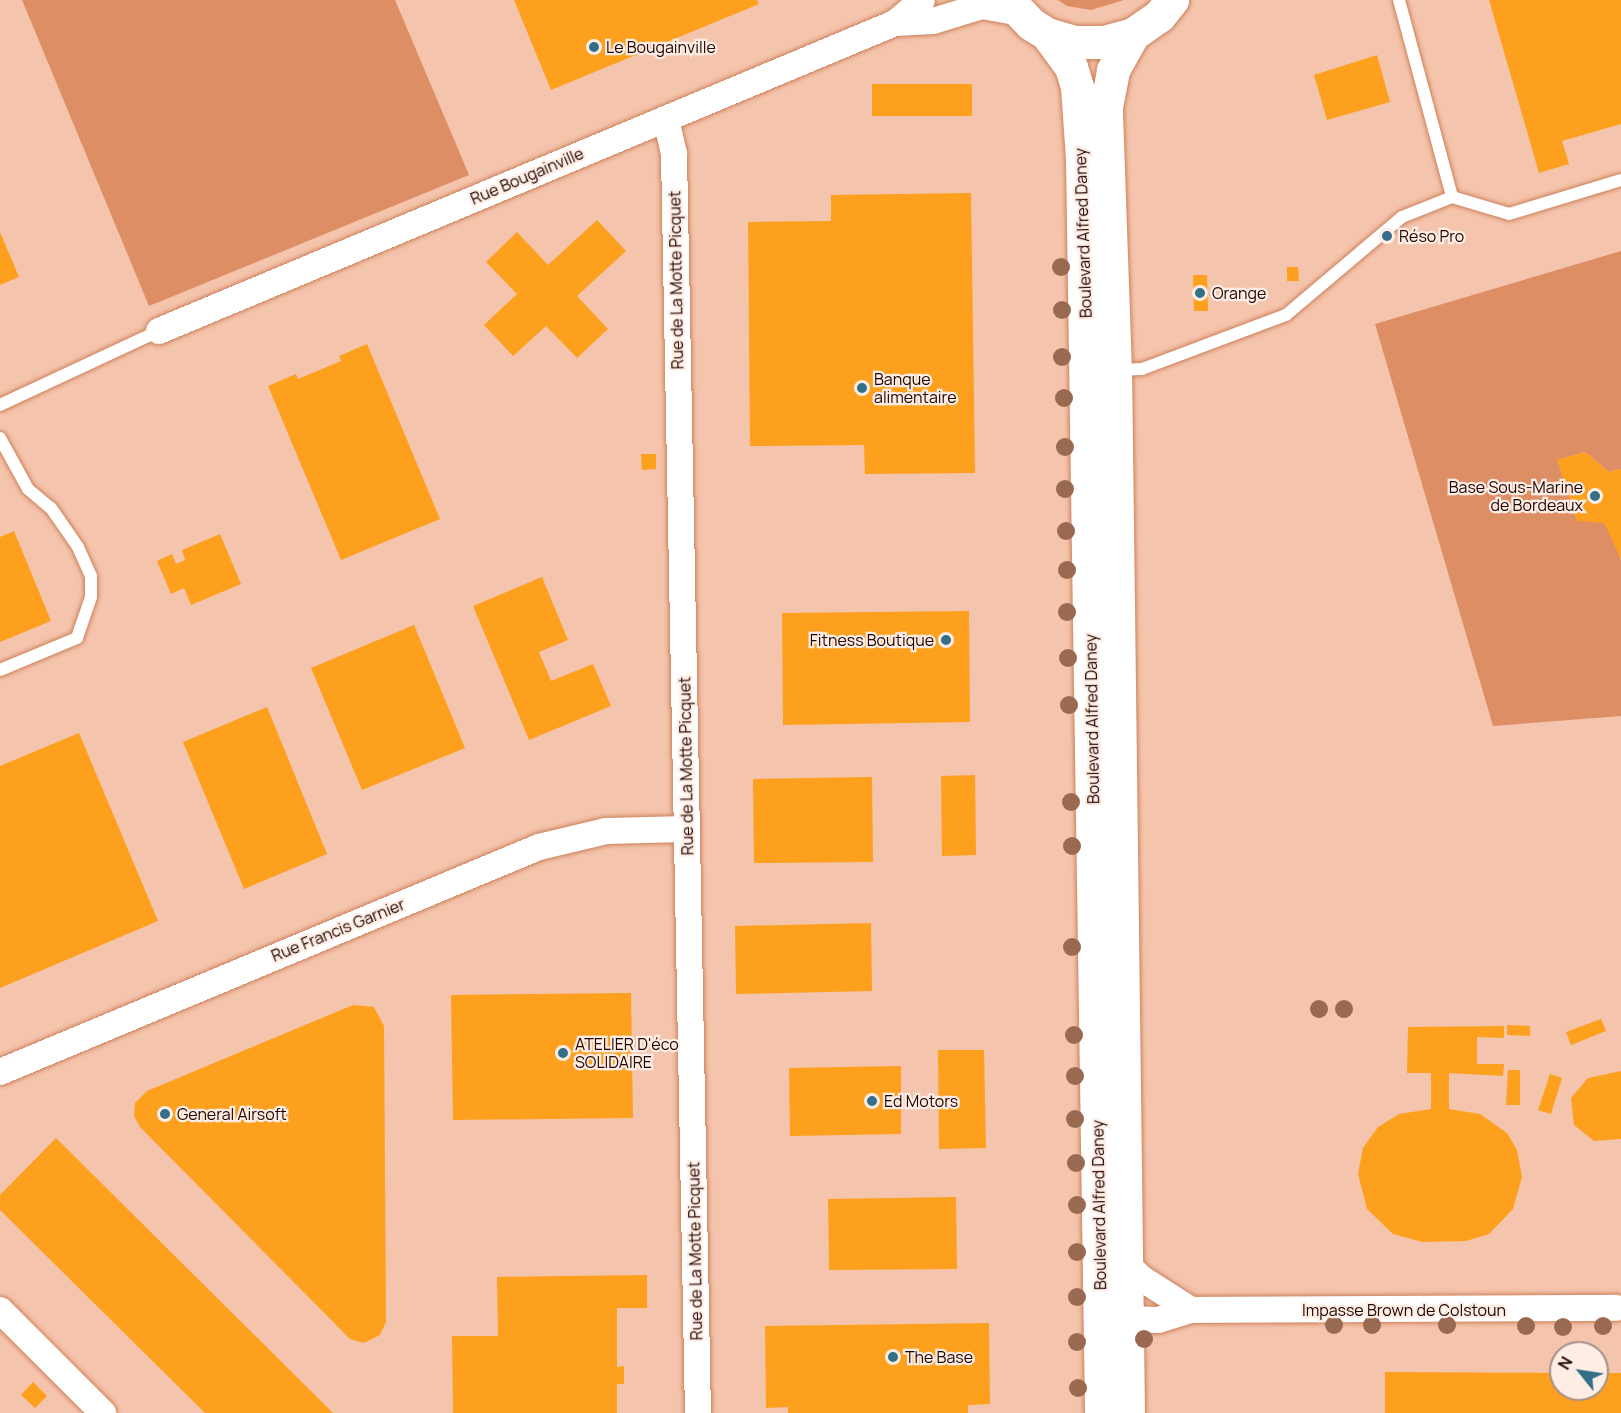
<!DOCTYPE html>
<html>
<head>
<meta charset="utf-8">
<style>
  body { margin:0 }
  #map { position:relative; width:1621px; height:1413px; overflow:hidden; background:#f5c4ac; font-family:Manrope,sans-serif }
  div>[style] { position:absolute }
  .green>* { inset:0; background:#dd8e65 }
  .building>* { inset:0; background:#fca01e }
  .roads { filter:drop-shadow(0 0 2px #cd815a) drop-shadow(0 0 2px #cd815a) }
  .service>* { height:12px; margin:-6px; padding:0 6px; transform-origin:6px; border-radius:6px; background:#fff }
  .minor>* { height:26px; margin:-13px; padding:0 13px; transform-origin:13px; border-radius:13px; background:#fff }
  .secondary>* { height:33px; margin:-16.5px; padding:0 16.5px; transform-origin:16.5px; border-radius:16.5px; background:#fff }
  .trees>* { width:18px; height:18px; margin:-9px; border-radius:50%; background:#9a6a50 }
  .dots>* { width:16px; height:16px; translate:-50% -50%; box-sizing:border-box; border:3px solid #feede5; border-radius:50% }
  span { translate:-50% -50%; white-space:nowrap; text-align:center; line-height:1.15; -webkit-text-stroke:4.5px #feede5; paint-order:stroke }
  .poi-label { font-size:16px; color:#200500 }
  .left { translate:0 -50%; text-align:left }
  .right { translate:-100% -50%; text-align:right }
  .street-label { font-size:16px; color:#200500 }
  .north { position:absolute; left:1549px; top:1341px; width:60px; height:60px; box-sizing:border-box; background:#feede5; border:2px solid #a59089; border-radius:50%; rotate:300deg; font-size:16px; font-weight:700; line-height:24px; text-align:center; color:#200500 }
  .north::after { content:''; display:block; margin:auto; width:21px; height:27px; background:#346f87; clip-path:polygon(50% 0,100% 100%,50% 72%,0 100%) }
</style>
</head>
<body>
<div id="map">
  <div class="green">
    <div style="clip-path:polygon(22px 0,395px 0,469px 175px,149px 306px)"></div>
    <div style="clip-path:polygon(1058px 0,1124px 0,1091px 10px,1067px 6px)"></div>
    <div style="clip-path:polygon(1621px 251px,1621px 469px,1609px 472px,1585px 452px,1558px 460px,1577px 520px,1604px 523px,1614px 537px,1621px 561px,1621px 716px,1493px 726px,1375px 324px)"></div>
  </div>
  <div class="building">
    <div style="clip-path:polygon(514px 0,757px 0,759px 4px,551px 90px)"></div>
    <div style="clip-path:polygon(1489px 0,1621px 0,1621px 124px,1562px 141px,1569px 164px,1539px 173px)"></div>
    <div style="clip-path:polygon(1377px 55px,1390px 102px,1327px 120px,1314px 75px)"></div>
    <div style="clip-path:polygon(872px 84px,972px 84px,972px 116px,872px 116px)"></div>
    <div style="clip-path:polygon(971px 193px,975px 473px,865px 474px,864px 445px,750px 446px,748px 222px,831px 221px,831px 195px)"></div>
    <div style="clip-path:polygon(597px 220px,626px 251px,577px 296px,608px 329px,577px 358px,546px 326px,513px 356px,484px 325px,517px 294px,486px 262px,517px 232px,548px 265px)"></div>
    <div style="clip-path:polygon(0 232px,19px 277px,0 285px)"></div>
    <div style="clip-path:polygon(1287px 267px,1298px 267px,1299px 281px,1287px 281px)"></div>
    <div style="clip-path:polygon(1193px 275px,1207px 275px,1208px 311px,1194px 311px)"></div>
    <div style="clip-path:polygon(367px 344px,440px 519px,341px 560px,268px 386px,296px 374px,298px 379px,341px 361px,339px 356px)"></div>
    <div style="clip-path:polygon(1585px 452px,1609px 472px,1621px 469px,1621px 559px,1604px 523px,1577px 521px,1557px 460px)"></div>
    <div style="clip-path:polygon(641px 454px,656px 454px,656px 469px,642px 470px)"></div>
    <div style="clip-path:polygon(14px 531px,51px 621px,0 642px,0 537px)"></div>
    <div style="clip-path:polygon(220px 534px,241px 584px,191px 605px,184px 588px,171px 594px,157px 561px,172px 554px,176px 564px,185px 560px,182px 550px)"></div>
    <div style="clip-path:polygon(542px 577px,568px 640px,539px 652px,551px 681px,593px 664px,611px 706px,529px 740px,473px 606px)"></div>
    <div style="clip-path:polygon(969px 611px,970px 722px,783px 725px,782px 613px)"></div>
    <div style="clip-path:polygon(414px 625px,465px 748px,362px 790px,311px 668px)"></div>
    <div style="clip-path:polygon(267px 707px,327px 854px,244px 889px,183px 742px)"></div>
    <div style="clip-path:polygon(79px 733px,158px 921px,0 988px,0 766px)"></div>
    <div style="clip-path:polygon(975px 775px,976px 855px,942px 856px,941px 776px)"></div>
    <div style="clip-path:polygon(872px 777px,873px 862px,754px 863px,753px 779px)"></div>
    <div style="clip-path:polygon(871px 923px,872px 991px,736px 994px,735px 926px)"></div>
    <div style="clip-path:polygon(631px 993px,633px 1118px,453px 1120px,451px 995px)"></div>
    <div style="clip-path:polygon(353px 1005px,374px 1007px,384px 1026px,386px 1322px,380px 1335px,364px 1343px,350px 1339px,140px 1127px,134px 1116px,135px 1103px,147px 1091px)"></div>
    <div style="clip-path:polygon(1601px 1019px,1606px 1031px,1571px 1045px,1566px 1032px)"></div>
    <div style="clip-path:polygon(1507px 1025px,1530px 1026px,1530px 1036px,1507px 1035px)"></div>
    <div style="clip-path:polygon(1504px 1026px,1504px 1038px,1477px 1037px,1477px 1064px,1504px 1064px,1503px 1076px,1449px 1073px,1449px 1109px,1480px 1114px,1507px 1133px,1517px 1150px,1522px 1177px,1513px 1209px,1489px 1234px,1466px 1241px,1422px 1242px,1393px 1234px,1367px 1209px,1358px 1174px,1363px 1148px,1378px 1127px,1399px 1114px,1431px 1109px,1431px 1073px,1407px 1073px,1408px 1027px)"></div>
    <div style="clip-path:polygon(938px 1050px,984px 1050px,986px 1148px,939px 1149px)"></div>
    <div style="clip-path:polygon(901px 1066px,901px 1134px,790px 1136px,789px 1068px)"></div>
    <div style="clip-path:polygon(1508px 1070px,1520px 1070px,1520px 1105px,1506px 1105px)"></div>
    <div style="clip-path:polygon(1621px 1071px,1621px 1139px,1594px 1141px,1574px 1125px,1571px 1098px,1588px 1078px)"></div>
    <div style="clip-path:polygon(1550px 1074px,1562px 1078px,1551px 1114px,1538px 1110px)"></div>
    <div style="clip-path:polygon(56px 1138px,333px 1413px,205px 1413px,0 1210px,0 1195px)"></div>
    <div style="clip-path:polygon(956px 1197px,957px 1269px,829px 1270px,828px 1199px)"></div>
    <div style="clip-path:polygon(647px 1275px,647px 1308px,617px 1308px,617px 1367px,624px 1366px,624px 1384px,617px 1384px,617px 1413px,453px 1413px,452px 1336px,498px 1336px,497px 1277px)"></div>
    <div style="clip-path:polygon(989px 1323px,990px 1404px,968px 1405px,968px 1413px,788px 1413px,788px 1407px,766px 1408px,765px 1326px)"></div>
    <div style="clip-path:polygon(1385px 1372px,1561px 1373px,1561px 1389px,1597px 1389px,1597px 1373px,1621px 1373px,1621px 1413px,1385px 1413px)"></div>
    <div style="clip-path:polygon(33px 1382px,47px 1396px,35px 1408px,21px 1395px)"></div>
  </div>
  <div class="roads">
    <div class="service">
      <div style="left:1399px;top:0;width:204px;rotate:74.9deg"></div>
      <div style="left:1115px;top:370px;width:27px;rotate:-2deg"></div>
      <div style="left:1142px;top:369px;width:154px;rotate:-20.6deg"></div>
      <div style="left:1286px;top:315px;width:152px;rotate:-40.2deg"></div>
      <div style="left:1402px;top:217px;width:54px;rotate:-21.8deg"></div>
      <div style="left:1452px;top:197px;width:59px;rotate:16.6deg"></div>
      <div style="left:1509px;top:214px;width:117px;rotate:-16.9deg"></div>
      <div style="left:0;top:405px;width:175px;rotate:-25deg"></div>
      <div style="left:0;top:438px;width:58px;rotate:61.2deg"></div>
      <div style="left:28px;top:489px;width:30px;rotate:40deg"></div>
      <div style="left:51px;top:508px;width:47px;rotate:55.3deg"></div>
      <div style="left:78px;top:547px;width:32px;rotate:66deg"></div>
      <div style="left:91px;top:576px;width:21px;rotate:90deg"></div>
      <div style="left:91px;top:597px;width:43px;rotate:108.9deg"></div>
      <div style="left:77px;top:638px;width:83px;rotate:157.4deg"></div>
    </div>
    <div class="minor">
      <div style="left:895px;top:23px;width:38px;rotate:-3deg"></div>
      <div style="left:933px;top:21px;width:51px;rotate:-17deg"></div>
      <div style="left:982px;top:6px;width:35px;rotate:10deg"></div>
      <div style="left:666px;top:119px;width:36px;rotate:77deg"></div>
      <div style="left:674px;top:154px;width:1259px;rotate:88.91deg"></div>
      <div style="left:159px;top:331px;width:798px;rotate:-22.71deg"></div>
      <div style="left:895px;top:23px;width:35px;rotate:-40deg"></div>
      <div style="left:0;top:1072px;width:584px;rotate:-22.66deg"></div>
      <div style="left:539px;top:847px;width:69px;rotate:-13.4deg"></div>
      <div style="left:606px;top:831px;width:81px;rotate:-1.4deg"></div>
      <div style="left:0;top:1310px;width:146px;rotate:45deg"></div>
      <div style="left:1113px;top:1310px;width:16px;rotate:35deg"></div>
      <div style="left:1126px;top:1319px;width:32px;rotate:2deg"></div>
      <div style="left:1158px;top:1320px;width:34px;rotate:-17deg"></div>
      <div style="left:1191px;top:1310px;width:59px;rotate:-147.4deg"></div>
      <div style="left:1141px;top:1278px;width:21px;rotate:-135deg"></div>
      <div style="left:1191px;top:1310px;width:425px;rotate:-0.3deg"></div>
    </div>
    <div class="secondary">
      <div style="left:1008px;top:0;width:33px;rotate:46deg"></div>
      <div style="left:1031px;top:24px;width:19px;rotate:32deg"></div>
      <div style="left:1047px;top:34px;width:29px;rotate:16deg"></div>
      <div style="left:1075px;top:42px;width:29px"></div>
      <div style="left:1104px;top:42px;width:30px;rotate:-15deg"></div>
      <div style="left:1133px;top:34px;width:32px;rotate:-35deg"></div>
      <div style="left:1159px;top:16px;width:21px;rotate:-51deg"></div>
      <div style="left:1047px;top:34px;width:41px;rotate:54deg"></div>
      <div style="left:1071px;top:67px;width:21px;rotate:73deg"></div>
      <div style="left:1077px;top:87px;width:72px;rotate:86deg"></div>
      <div style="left:1082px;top:159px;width:1254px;rotate:89.13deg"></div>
      <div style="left:1128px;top:1413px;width:1043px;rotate:-90.71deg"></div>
      <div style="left:1115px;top:370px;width:263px;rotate:-92deg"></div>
      <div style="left:1106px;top:107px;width:38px;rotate:-79deg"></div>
      <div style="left:1113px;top:70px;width:41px;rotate:-60.9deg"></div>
    </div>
  </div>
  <div class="trees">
    <div style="left:1061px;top:267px"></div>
    <div style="left:1062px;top:310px"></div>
    <div style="left:1062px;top:357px"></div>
    <div style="left:1064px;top:398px"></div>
    <div style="left:1065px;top:447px"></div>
    <div style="left:1065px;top:489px"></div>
    <div style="left:1066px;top:531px"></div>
    <div style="left:1067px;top:570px"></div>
    <div style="left:1067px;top:612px"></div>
    <div style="left:1068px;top:658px"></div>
    <div style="left:1069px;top:705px"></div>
    <div style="left:1071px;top:802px"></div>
    <div style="left:1072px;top:846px"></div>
    <div style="left:1072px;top:947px"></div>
    <div style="left:1319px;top:1009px"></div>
    <div style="left:1344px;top:1009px"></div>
    <div style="left:1074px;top:1035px"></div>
    <div style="left:1075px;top:1076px"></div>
    <div style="left:1075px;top:1119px"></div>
    <div style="left:1076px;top:1163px"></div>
    <div style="left:1077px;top:1205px"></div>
    <div style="left:1077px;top:1252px"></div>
    <div style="left:1077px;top:1297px"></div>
    <div style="left:1334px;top:1325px"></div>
    <div style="left:1372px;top:1325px"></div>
    <div style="left:1447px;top:1325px"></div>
    <div style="left:1526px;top:1326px"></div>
    <div style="left:1603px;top:1326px"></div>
    <div style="left:1563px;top:1327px"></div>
    <div style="left:1144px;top:1339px"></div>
    <div style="left:1077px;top:1342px"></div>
    <div style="left:1078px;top:1388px"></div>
  </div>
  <div class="dots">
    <div style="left:594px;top:47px;background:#346f87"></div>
    <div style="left:1387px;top:236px;background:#346f87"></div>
    <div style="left:1200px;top:293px;background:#346f87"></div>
    <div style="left:862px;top:388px;background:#346f87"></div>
    <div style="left:1595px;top:496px;background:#346f87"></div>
    <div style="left:946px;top:640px;background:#346f87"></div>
    <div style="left:563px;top:1053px;background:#346f87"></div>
    <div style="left:872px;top:1101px;background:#346f87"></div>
    <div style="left:165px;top:1114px;background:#346f87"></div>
    <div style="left:893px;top:1357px;background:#346f87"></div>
  </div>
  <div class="poi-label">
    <span class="left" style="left:606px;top:47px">Le Bougainville</span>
    <span class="left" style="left:1399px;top:236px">Réso Pro</span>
    <span class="left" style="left:1212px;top:293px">Orange</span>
    <span class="left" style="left:874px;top:388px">Banque<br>alimentaire</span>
    <span class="right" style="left:1583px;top:496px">Base Sous-Marine<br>de Bordeaux</span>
    <span class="right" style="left:934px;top:640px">Fitness Boutique</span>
    <span class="left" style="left:575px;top:1053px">ATELIER D'éco<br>SOLIDAIRE</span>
    <span class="left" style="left:884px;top:1101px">Ed Motors</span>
    <span class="left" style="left:177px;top:1114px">General Airsoft</span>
    <span class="left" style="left:905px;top:1357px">The Base</span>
  </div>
  <div class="street-label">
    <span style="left:527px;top:176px;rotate:-23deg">Rue Bougainville</span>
    <span style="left:1083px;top:233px;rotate:-92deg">Boulevard Alfred Daney</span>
    <span style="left:676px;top:280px;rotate:-91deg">Rue de La Motte Picquet</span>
    <span style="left:1092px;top:719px;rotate:-91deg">Boulevard Alfred Daney</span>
    <span style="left:686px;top:766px;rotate:-91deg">Rue de La Motte Picquet</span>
    <span style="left:338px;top:930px;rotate:-22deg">Rue Francis Garnier</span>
    <span style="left:1099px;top:1205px;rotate:-91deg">Boulevard Alfred Daney</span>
    <span style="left:695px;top:1251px;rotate:-91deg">Rue de La Motte Picquet</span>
    <span style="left:1404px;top:1310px">Impasse Brown de Colstoun</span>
  </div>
  <div class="north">N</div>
</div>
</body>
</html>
